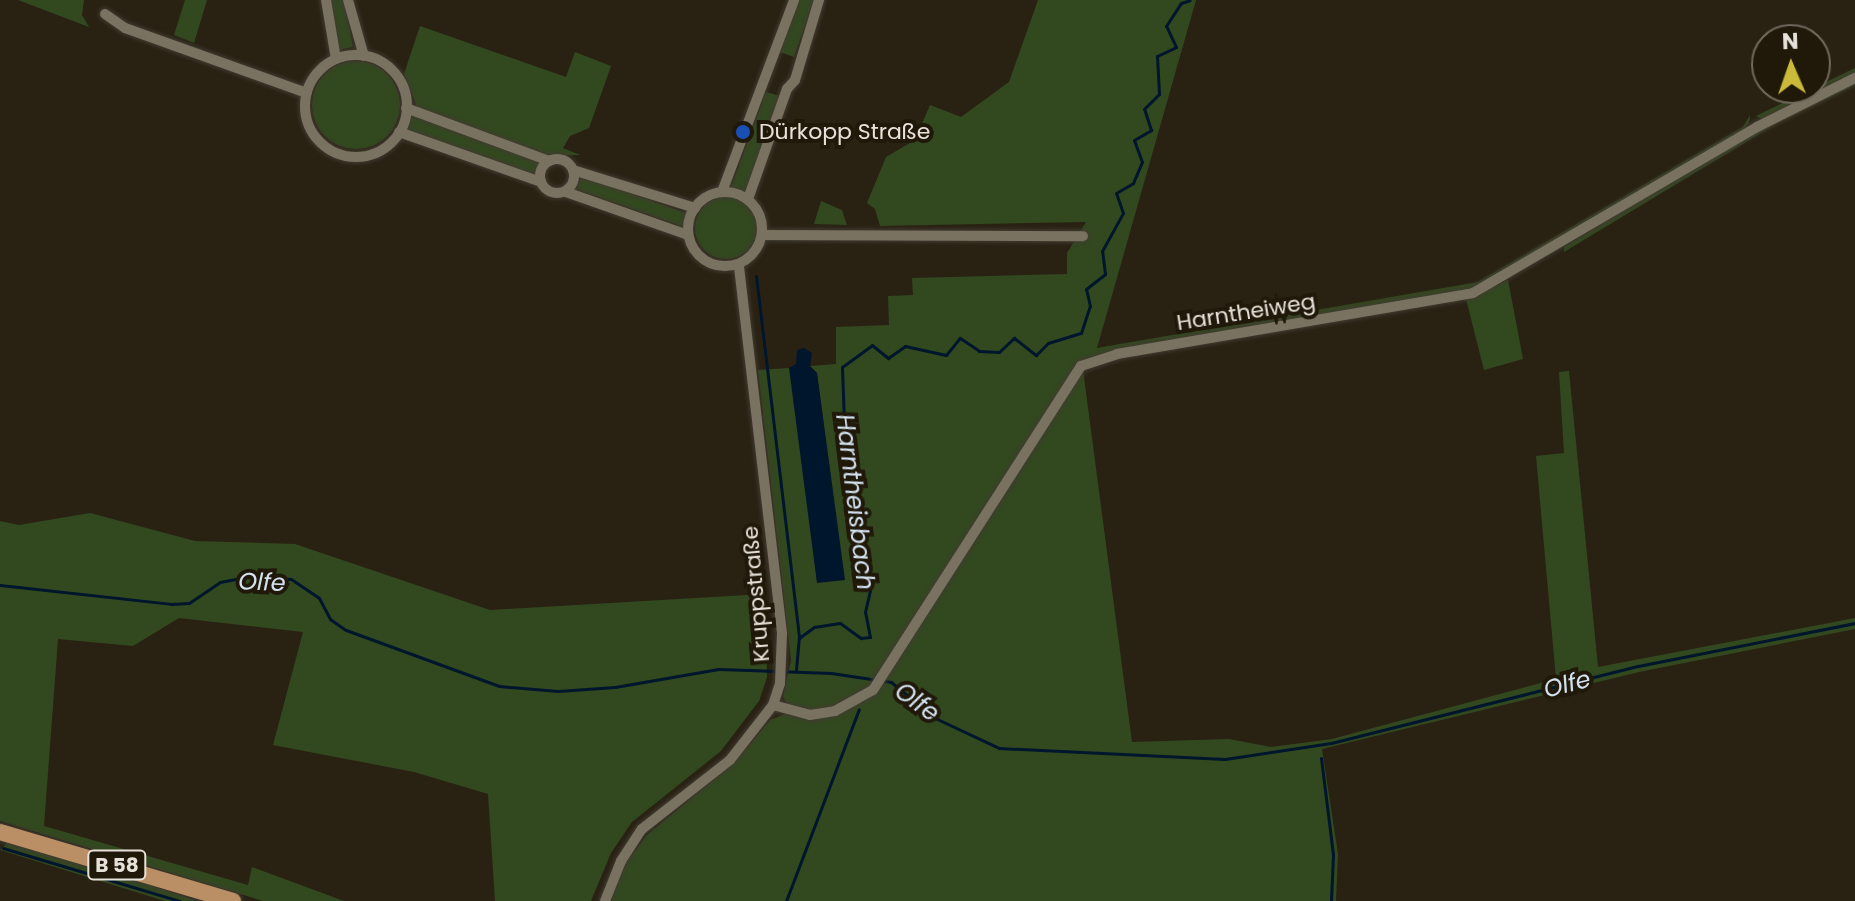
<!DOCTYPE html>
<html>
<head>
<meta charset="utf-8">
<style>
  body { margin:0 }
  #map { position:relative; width:1855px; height:901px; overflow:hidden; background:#292213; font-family:Poppins,sans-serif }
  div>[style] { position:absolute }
  .green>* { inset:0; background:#32491f }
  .round { border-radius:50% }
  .water>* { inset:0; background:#00162d }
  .stream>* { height:3px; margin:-1.5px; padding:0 1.5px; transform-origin:1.5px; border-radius:1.5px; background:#00162d }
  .roads { filter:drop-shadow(0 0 2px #413b31) drop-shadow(0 0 2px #413b31) }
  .street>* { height:10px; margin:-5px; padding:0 5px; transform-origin:5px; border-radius:5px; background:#7a7260 }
  .street>.ring { margin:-5px; padding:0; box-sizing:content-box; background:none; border:10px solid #7a7260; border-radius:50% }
  .primary>* { height:16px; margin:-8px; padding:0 8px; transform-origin:8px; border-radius:8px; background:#bb8f65 }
  .dots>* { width:22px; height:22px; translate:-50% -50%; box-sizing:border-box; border:4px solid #20190a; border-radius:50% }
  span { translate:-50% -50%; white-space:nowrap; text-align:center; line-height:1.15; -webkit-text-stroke:8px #20190a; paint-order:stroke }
  .shield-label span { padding:2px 6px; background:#20190a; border:2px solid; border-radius:6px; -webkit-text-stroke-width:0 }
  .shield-label { font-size:20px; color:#e7e2d9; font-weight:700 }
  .poi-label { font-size:22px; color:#e7e2d9 }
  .left { translate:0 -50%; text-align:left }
  .street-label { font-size:22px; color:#e7e2d9 }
  .water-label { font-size:24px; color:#d4e2f0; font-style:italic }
  .north { position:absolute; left:1751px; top:24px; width:80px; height:80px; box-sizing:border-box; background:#20190a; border:2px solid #70695d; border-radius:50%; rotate:358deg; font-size:22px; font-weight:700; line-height:32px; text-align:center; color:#e7e2d9 }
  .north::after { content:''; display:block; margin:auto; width:28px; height:36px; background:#c9ba3a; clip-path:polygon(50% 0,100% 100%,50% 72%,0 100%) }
</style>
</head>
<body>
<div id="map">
  <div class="green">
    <div style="clip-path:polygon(18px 0,84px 0,82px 15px,89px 27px)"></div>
    <div style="clip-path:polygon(185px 0,207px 0,194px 43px,174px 35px)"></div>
    <div style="clip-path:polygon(328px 0,344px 0,353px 47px,338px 50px)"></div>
    <div style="clip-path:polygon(798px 0,814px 0,794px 57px,780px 52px)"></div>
    <div style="clip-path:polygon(1038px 0,1196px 0,1097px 348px,1478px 282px,1743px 127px,1750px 115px,1750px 120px,1744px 131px,1473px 291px,1116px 350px,1082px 362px,1132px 742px,1229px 739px,1271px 747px,1332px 739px,1556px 679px,1536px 456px,1564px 453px,1559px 372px,1569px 371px,1598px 667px,1855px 618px,1855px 629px,1639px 672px,1322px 749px,1338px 854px,1336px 901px,611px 901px,625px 864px,647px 835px,734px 763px,770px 720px,785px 714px,806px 719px,811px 711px,788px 707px,783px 696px,791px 660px,758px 370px,789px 368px,792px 373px,817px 582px,844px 580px,817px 373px,810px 366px,836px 364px,836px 327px,889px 325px,888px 296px,913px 295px,912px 278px,1067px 274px,1067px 253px,1086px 222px,880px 226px,875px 209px,867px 203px,886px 157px,915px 140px,930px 105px,961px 117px,1009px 82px)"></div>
    <div style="clip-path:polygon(420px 26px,566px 77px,575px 52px,611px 66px,589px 128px,570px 136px,563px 148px,580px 155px,548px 156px,417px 107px,404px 74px)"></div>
    <div class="round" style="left:312px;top:61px;width:88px;height:88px"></div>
    <div style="clip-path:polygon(1855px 68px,1855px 75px,1764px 120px,1756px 116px)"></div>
    <div style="clip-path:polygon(1855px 81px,1855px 85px,1774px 125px,1564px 252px,1564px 247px,1757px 130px)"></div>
    <div style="clip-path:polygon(766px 92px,780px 96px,746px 192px,731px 187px)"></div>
    <div style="clip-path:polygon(409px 115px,541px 161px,537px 175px,405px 129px)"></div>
    <div style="clip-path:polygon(581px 176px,686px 213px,684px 227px,576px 189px)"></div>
    <div class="round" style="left:695px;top:197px;width:62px;height:62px"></div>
    <div style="clip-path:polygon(821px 201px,842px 210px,847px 225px,814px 224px)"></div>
    <div style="clip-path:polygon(1508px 280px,1523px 359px,1484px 370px,1466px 299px)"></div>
    <div style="clip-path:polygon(90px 513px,195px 541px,295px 544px,490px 610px,765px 594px,767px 677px,759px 701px,721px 751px,632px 822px,611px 853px,591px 901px,495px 901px,488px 794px,414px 772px,273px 745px,303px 632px,179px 618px,133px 646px,58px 639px,44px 826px,248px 885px,252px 867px,344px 901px,263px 901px,0 821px,0 521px,19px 525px)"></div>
    <div style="clip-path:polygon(7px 843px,116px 874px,198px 901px,165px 901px,0 850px)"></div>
  </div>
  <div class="water">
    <div style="clip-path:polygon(804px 348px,812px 353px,810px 366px,817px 373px,845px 580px,817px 583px,789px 368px,796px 364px,797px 350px)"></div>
  </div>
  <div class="stream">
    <div style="left:756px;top:276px;width:365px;rotate:83.2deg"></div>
    <div style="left:0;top:585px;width:172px;rotate:6.3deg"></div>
    <div style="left:171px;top:604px;width:18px;rotate:-3deg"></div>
    <div style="left:189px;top:603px;width:37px;rotate:-34deg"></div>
    <div style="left:220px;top:582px;width:25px;rotate:-11deg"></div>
    <div style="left:245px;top:577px;width:46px;rotate:2.5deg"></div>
    <div style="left:291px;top:579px;width:34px;rotate:34deg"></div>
    <div style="left:319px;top:598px;width:24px;rotate:62deg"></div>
    <div style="left:330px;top:619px;width:19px;rotate:35deg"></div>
    <div style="left:346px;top:630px;width:163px;rotate:20.1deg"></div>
    <div style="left:499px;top:686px;width:59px;rotate:4.8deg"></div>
    <div style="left:558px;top:691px;width:57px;rotate:-4deg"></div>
    <div style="left:615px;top:687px;width:105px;rotate:-9.9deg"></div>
    <div style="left:718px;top:669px;width:113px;rotate:2deg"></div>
    <div style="left:831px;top:673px;width:61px;rotate:8.5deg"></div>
    <div style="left:891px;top:682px;width:57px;rotate:39.3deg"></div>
    <div style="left:935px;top:718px;width:71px;rotate:25.1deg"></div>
    <div style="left:999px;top:748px;width:226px;rotate:2.8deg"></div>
    <div style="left:1225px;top:759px;width:107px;rotate:-8.6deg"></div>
    <div style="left:1331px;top:743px;width:317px;rotate:-14.1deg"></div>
    <div style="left:1638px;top:666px;width:221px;rotate:-11.2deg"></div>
    <div style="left:796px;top:670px;width:32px;rotate:-85deg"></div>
    <div style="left:799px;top:638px;width:19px;rotate:-36deg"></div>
    <div style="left:814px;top:627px;width:26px;rotate:-9deg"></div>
    <div style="left:840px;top:623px;width:26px;rotate:36deg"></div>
    <div style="left:861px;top:638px;width:9px;rotate:-6deg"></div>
    <div style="left:870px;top:637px;width:25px;rotate:-101deg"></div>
    <div style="left:865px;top:612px;width:23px;rotate:-77deg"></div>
    <div style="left:870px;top:590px;width:78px;rotate:-103.3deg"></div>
    <div style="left:852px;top:514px;width:43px;rotate:-87.3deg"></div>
    <div style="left:854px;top:471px;width:48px;rotate:-102deg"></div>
    <div style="left:844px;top:424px;width:57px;rotate:-92deg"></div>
    <div style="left:842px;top:367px;width:37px;rotate:-36deg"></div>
    <div style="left:872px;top:345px;width:21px;rotate:39deg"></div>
    <div style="left:888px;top:358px;width:21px;rotate:-35deg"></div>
    <div style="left:905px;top:346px;width:42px;rotate:12.4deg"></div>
    <div style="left:946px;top:355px;width:22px;rotate:-51deg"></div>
    <div style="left:960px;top:338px;width:23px;rotate:34deg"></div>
    <div style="left:979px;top:351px;width:20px;rotate:3deg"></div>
    <div style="left:999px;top:352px;width:21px;rotate:-43deg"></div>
    <div style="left:1014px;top:338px;width:28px;rotate:38deg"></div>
    <div style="left:1036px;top:355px;width:17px;rotate:-45deg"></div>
    <div style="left:1048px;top:343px;width:34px;rotate:-17deg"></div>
    <div style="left:1081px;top:333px;width:28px;rotate:-72deg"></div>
    <div style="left:1090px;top:306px;width:17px;rotate:-103deg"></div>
    <div style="left:1086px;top:289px;width:24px;rotate:-38deg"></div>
    <div style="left:1105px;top:274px;width:23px;rotate:-97deg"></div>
    <div style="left:1102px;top:251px;width:43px;rotate:-61.1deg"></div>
    <div style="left:1123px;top:213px;width:21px;rotate:-109deg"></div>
    <div style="left:1116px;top:193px;width:20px;rotate:-30deg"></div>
    <div style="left:1133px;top:183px;width:23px;rotate:-67deg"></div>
    <div style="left:1142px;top:162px;width:23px;rotate:-110deg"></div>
    <div style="left:1134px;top:140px;width:20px;rotate:-30deg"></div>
    <div style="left:1151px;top:130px;width:22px;rotate:-108deg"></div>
    <div style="left:1144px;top:109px;width:21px;rotate:-45deg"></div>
    <div style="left:1159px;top:94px;width:38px;rotate:-93deg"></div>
    <div style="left:1157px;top:56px;width:21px;rotate:-25deg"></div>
    <div style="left:1176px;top:47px;width:23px;rotate:-115deg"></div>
    <div style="left:1166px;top:26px;width:27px;rotate:-57deg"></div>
    <div style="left:1181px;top:3px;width:9px;rotate:-18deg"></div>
    <div style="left:1321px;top:758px;width:98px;rotate:82.9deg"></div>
    <div style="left:1333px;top:855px;width:46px;rotate:92.5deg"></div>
    <div style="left:3px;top:848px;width:185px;rotate:16.7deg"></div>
    <div style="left:786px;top:901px;width:205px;rotate:-69.2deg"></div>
  </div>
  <div class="roads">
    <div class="street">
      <div style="left:326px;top:0;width:60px;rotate:80.4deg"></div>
      <div style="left:348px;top:0;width:58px;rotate:74.1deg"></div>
      <div style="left:105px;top:14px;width:24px;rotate:35deg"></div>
      <div style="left:125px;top:28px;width:193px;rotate:19.7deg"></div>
      <div class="ring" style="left:305px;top:55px;width:92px;height:92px"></div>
      <div style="left:406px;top:108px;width:153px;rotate:20.3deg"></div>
      <div style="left:399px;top:132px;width:151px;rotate:19.4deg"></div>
      <div class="ring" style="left:540px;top:159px;width:24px;height:24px"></div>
      <div style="left:573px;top:170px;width:128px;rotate:17.3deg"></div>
      <div class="ring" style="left:688px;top:192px;width:64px;height:64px"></div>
      <div style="left:566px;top:192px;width:129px;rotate:19.4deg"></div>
      <div style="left:722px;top:192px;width:205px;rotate:-69.4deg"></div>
      <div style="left:748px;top:199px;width:117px;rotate:-70.5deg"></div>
      <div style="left:787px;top:89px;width:12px;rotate:-48deg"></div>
      <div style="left:795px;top:80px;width:84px;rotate:-73.3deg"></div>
      <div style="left:763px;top:235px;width:320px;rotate:0.2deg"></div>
      <div style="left:773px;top:705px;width:38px;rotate:15deg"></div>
      <div style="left:810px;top:715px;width:25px;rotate:-9deg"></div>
      <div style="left:835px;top:711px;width:43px;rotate:-28.9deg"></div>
      <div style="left:873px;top:690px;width:385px;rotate:-57.3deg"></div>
      <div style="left:1081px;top:366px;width:38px;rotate:-18deg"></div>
      <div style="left:1117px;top:354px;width:361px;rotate:-9.7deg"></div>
      <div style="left:1473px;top:293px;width:329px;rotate:-30.3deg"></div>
      <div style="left:1757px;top:127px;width:110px;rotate:-26.6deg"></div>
      <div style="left:605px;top:901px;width:43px;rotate:-68.2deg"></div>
      <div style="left:621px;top:861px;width:38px;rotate:-57deg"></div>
      <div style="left:642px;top:829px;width:112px;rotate:-38.1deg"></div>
      <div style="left:730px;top:760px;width:70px;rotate:-52deg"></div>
      <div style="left:773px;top:705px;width:23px;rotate:-72deg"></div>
      <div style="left:780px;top:683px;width:50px;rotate:-87.7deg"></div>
      <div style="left:782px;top:633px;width:371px;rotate:-96.7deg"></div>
    </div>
    <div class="primary">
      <div style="left:0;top:832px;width:243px;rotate:16.5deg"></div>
    </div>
  </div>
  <div class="dots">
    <div style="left:743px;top:132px;background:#1a4fb4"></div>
  </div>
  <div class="shield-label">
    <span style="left:117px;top:865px">B 58</span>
  </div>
  <div class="poi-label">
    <span class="left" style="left:759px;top:132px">Dürkopp Straße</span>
  </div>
  <div class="street-label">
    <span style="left:1246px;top:312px;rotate:-9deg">Harntheiweg</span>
    <span style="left:756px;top:594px;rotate:-95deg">Kruppstraße</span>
  </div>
  <div class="water-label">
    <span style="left:855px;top:502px;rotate:83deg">Harntheisbach</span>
    <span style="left:262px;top:582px;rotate:2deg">Olfe</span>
    <span style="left:1567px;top:684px;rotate:-14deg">Olfe</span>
    <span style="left:917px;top:702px;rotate:36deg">Olfe</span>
  </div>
  <div class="north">N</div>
</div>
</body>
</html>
